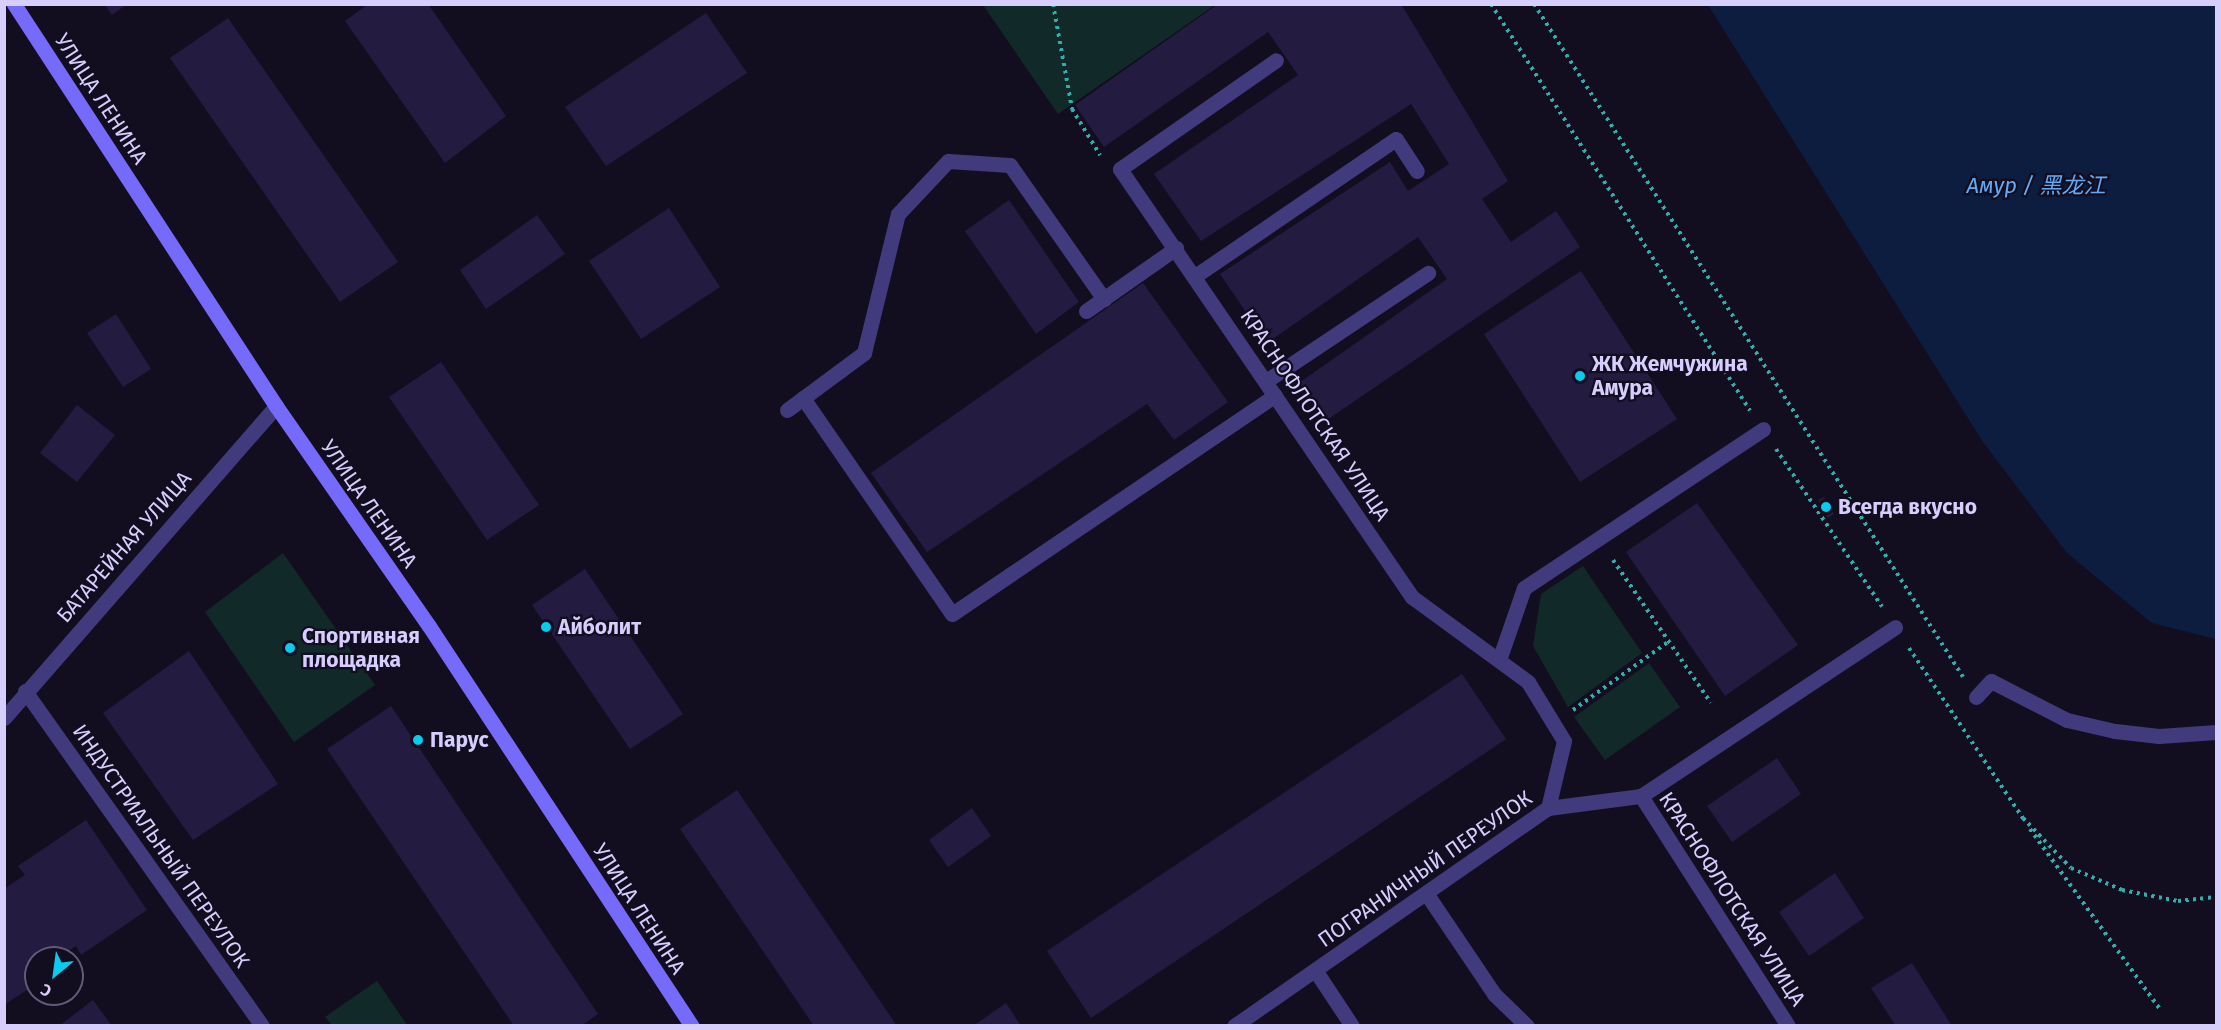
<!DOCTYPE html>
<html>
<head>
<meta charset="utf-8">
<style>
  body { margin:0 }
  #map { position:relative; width:2221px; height:1030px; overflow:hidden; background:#120e20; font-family:"Fira Sans","Noto Sans SC",sans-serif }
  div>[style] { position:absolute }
  .green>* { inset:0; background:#112929 }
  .water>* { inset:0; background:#0d1d3f }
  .building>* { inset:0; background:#241b40 }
  .path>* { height:4px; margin-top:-2px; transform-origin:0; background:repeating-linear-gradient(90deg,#33acac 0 3px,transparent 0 7.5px) }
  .lane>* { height:15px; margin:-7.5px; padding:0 7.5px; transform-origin:7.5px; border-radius:7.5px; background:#413b7d }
  .street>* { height:15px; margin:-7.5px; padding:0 7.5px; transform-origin:7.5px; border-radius:7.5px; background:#413b7d }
  .secondary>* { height:15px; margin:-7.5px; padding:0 7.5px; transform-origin:7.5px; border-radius:7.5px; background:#756af9 }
  .dots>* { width:16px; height:16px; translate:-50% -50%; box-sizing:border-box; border:3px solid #120e20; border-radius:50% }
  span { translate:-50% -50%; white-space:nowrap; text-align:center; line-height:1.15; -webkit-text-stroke:4.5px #120e20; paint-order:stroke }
  .street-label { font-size:21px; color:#d6cefd }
  .poi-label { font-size:21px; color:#d6cefd; font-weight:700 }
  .left { translate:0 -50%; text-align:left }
  .water-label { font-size:22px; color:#61aaf8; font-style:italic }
  .frame { position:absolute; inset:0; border:6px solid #d6cefd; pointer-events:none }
  .north { position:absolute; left:24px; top:946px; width:60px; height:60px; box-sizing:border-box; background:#120e20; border:2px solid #605b78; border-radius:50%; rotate:209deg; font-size:16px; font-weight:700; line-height:24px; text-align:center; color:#d6cefd }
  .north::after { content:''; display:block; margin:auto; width:21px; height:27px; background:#0acaed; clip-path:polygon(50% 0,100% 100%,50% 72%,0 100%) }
</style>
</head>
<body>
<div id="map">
  <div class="green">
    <div style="clip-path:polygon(983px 5px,1215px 5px,1058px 114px)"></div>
    <div style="clip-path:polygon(283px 553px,375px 685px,294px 742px,205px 612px)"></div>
    <div style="clip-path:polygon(1583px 566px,1642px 653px,1568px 707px,1533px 646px,1541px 594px)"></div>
    <div style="clip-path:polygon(1649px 663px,1680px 707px,1605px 760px,1574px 717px)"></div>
    <div style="clip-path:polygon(377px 981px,407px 1025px,332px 1025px,325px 1017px)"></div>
  </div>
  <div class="water">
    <div style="clip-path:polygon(1708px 5px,2216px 5px,2216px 639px,2152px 623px,2067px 553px,1983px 442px)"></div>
  </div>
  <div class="building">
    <div style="clip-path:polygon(104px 4px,127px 4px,112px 15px)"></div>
    <div style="clip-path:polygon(368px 4px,428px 4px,506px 116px,445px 163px,345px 21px)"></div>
    <div style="clip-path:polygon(1218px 4px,1401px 4px,1508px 181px,1482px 199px,1511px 242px,1556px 211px,1580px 247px,1324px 422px,1299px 383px,1447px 279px,1418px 237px,1267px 343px,1220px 274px,1390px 162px,1408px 191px,1449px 164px,1411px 104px,1201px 241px,1154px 174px,1298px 75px,1268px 32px,1104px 147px,1075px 105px)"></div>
    <div style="clip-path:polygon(706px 13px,747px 73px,606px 166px,565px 107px)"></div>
    <div style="clip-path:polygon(228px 18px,398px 262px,340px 302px,170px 58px)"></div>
    <div style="clip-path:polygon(1009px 200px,1079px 302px,1036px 334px,965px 231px)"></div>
    <div style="clip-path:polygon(669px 208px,720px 287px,641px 339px,589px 261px)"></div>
    <div style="clip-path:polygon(537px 215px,565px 254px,486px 309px,460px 270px)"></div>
    <div style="clip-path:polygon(1581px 271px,1677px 419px,1580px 482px,1484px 334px)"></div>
    <div style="clip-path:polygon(1143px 283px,1228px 402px,1174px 440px,1147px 404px,927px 552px,871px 473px)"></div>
    <div style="clip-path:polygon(116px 314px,151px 369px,123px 387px,87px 333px)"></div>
    <div style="clip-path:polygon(441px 362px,539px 505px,487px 540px,389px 397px)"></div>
    <div style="clip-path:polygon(77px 405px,115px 435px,77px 482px,40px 453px)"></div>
    <div style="clip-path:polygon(1824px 497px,1834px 514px,1828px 518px,1818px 500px)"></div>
    <div style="clip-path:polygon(1697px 503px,1798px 645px,1725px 696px,1626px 552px)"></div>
    <div style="clip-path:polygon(585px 569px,683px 714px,630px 749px,532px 605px)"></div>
    <div style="clip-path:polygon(189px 651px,278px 784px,193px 840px,103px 713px)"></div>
    <div style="clip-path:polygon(1462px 674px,1506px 739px,1091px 1018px,1047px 951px)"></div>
    <div style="clip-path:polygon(391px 706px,598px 1014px,581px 1026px,514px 1026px,327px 749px)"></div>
    <div style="clip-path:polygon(1777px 758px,1801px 794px,1732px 842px,1707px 806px)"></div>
    <div style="clip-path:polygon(737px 790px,897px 1026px,814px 1026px,680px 829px)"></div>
    <div style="clip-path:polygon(972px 808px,991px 836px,948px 867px,929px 840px)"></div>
    <div style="clip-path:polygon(86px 820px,147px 910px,81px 955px,76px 946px,58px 958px,36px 958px,36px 984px,4px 1005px,4px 889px,25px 875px,18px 866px)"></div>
    <div style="clip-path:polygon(1835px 873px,1864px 918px,1809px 956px,1779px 912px)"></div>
    <div style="clip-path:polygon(1912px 963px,1952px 1026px,1896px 1026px,1871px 988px)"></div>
    <div style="clip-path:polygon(93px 1000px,112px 1026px,59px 1026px)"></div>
    <div style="clip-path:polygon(1006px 1003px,1021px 1026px,973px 1026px)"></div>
  </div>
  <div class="path">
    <div style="left:1053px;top:4px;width:107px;rotate:79.7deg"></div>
    <div style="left:1072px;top:109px;width:54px;rotate:58.7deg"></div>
    <div style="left:1491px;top:4px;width:482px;rotate:57.5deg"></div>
    <div style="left:1534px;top:4px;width:798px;rotate:57.48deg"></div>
    <div style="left:1776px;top:449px;width:190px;rotate:56.1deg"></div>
    <div style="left:1613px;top:560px;width:173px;rotate:55.6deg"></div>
    <div style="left:1909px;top:648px;width:205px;rotate:56.2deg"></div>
    <div style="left:2023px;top:818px;width:69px;rotate:46.2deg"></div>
    <div style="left:2071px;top:868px;width:56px;rotate:23.3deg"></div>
    <div style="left:2122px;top:890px;width:57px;rotate:11.1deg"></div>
    <div style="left:2178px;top:901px;width:38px;rotate:-6deg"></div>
    <div style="left:1573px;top:710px;width:117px;rotate:-35.6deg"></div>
    <div style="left:2030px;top:829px;width:221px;rotate:54.2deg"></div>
  </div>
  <div class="lane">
    <div style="left:1120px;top:169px;width:190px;rotate:-34.9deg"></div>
    <div style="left:1195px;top:276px;width:243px;rotate:-34.3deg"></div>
    <div style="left:1396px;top:139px;width:38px;rotate:57deg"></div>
    <div style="left:1086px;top:311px;width:110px;rotate:-35deg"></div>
    <div style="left:1266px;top:381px;width:195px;rotate:-33.7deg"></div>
    <div style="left:803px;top:398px;width:262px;rotate:55.4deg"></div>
    <div style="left:952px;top:614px;width:390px;rotate:-34.1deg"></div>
    <div style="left:787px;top:410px;width:96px;rotate:-36.5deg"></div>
    <div style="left:864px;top:353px;width:143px;rotate:-76.3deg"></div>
    <div style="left:898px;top:214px;width:73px;rotate:-46.7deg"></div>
    <div style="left:948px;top:161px;width:62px;rotate:3.7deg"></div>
    <div style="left:1010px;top:165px;width:164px;rotate:55deg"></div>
    <div style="left:1976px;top:697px;width:22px;rotate:-47deg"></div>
    <div style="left:1991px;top:681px;width:85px;rotate:27.2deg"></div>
    <div style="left:2067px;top:720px;width:49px;rotate:12.9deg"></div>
    <div style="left:2115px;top:731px;width:44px;rotate:6.5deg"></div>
    <div style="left:2159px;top:736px;width:57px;rotate:-4deg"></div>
    <div style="left:1426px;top:893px;width:122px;rotate:56deg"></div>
    <div style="left:1494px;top:994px;width:46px;rotate:44.1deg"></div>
    <div style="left:1315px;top:970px;width:67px;rotate:56.5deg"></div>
  </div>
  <div class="street">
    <div style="left:1120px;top:169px;width:518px;rotate:55.7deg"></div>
    <div style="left:1412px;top:597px;width:144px;rotate:36.2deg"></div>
    <div style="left:1528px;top:682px;width:69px;rotate:58.6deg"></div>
    <div style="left:1564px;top:741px;width:69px;rotate:103.4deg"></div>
    <div style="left:1499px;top:660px;width:76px;rotate:-70.9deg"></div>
    <div style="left:1524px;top:588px;width:287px;rotate:-33.6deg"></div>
    <div style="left:25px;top:691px;width:410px;rotate:54.7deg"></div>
    <div style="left:4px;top:718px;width:414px;rotate:-48.9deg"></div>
    <div style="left:1641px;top:796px;width:273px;rotate:57.4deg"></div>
    <div style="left:1234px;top:1026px;width:382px;rotate:-34.8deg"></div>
    <div style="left:1548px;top:808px;width:94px;rotate:-7.4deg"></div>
    <div style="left:1641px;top:796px;width:305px;rotate:-33.6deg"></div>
  </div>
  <div class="secondary">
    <div style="left:14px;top:4px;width:480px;rotate:56.9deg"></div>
    <div style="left:276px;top:406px;width:268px;rotate:55.2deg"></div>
    <div style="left:429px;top:626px;width:479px;rotate:56.7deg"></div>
  </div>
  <div class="dots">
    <div style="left:1580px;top:376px;background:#0acaed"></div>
    <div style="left:1826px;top:507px;background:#0acaed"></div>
    <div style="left:546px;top:627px;background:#0acaed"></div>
    <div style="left:290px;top:648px;background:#0acaed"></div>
    <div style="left:418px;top:740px;background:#0acaed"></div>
  </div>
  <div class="street-label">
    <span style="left:101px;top:99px;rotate:57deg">УЛИЦА ЛЕНИНА</span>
    <span style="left:1315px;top:415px;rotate:56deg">КРАСНОФЛОТСКАЯ УЛИЦА</span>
    <span style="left:369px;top:504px;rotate:55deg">УЛИЦА ЛЕНИНА</span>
    <span style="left:124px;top:547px;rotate:-49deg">БАТАРЕЙНАЯ УЛИЦА</span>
    <span style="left:161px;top:846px;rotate:55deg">ИНДУСТРИАЛЬНЫЙ ПЕРЕУЛОК</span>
    <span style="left:1425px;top:869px;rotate:-35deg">ПОГРАНИЧНЫЙ ПЕРЕУЛОК</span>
    <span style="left:1732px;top:899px;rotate:57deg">КРАСНОФЛОТСКАЯ УЛИЦА</span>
    <span style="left:639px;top:909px;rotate:57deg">УЛИЦА ЛЕНИНА</span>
  </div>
  <div class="poi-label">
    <span class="left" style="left:1592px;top:376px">ЖК Жемчужина<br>Амура</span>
    <span class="left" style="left:1838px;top:507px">Всегда вкусно</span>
    <span class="left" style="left:558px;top:627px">Айболит</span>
    <span class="left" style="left:302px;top:648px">Спортивная<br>площадка</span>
    <span class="left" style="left:430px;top:740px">Парус</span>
  </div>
  <div class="water-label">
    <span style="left:2036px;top:186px">Амур / 黑龙江</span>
  </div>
  <div class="frame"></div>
  <div class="north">С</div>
</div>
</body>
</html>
